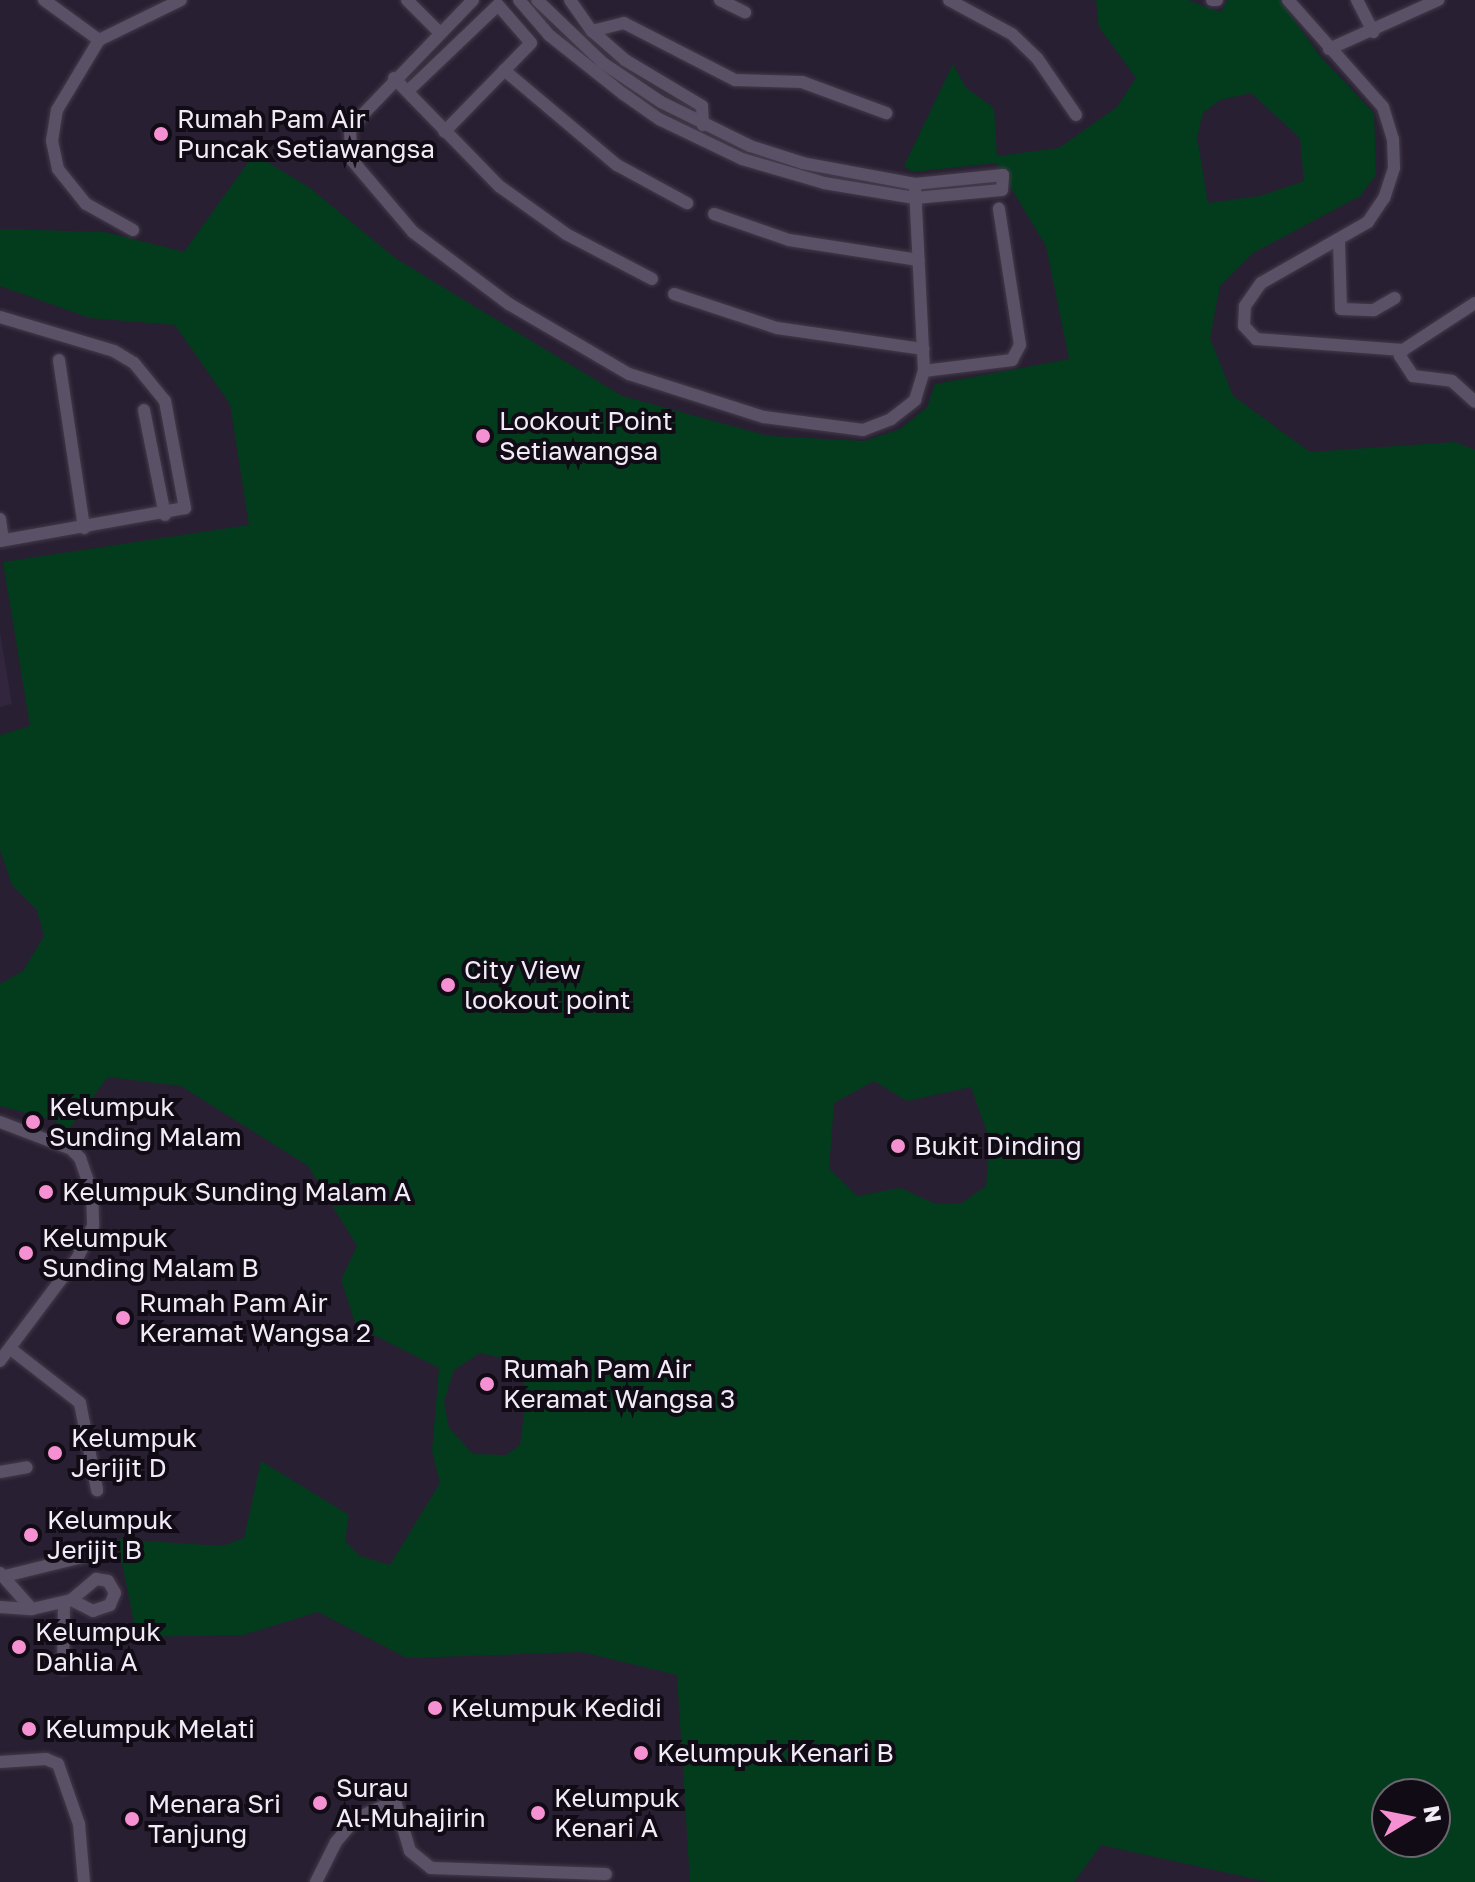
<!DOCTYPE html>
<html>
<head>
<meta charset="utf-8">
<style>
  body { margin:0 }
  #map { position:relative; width:1475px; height:1882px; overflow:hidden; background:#291f32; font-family:"Golos Text",sans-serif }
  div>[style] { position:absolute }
  .built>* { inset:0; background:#32253e }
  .green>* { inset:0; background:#023c1d }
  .roads { filter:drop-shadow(0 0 2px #433b4a) drop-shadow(0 0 2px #433b4a) }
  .minor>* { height:12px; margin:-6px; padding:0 6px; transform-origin:6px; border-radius:6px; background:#5b5166 }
  .dots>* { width:22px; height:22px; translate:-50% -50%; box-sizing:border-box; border:4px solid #100b14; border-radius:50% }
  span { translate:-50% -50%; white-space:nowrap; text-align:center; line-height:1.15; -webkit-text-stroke:8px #100b14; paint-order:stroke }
  .poi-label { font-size:26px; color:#f1ebf8 }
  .left { translate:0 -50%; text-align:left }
  .north { position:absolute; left:1371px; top:1778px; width:80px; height:80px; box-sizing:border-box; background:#100b14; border:2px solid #6a656f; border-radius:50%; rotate:80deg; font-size:22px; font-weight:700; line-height:32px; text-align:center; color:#f1ebf8 }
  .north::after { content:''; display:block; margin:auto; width:28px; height:36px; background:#f591d2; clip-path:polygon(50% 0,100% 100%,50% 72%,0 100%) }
</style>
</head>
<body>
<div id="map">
  <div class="built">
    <div style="clip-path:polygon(0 632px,12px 704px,0 707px)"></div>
  </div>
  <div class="green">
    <div style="clip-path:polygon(evenodd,1096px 0,1188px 0,1220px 12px,1228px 0,1280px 0,1320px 56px,1374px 113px,1376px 175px,1360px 196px,1253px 253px,1220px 286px,1210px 338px,1233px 396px,1310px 452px,1455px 442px,1475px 450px,1475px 1882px,1269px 1882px,1101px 1845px,1074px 1882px,690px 1882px,677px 1675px,582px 1652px,407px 1658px,318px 1612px,243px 1635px,137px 1637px,117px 1539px,222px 1546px,244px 1538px,261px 1461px,349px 1515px,345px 1541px,360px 1556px,390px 1565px,440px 1483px,432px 1451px,439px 1368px,356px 1326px,341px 1280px,357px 1246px,308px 1166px,181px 1086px,108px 1077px,68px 1130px,54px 1120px,0 1106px,0 984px,23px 971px,44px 936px,37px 910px,12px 885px,0 850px,0 735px,30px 726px,3px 562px,249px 525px,230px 404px,175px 325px,90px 318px,0 286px,0 229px,105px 232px,184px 252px,254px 154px,310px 188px,395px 258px,622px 396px,769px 436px,864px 441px,900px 429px,927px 407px,935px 384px,1069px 359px,1046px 246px,996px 163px,912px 172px,904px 166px,953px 64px,966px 88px,994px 108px,997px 156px,1059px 148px,1117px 107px,1136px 78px,1099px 27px,1096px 0,1251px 93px,1300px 138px,1304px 181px,1260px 196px,1208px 203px,1197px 137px,1203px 113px,1220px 100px,1251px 93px,1096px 0,874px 1081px,907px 1101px,971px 1087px,990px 1141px,986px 1186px,962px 1203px,936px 1204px,900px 1188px,857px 1196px,829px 1169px,834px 1103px,874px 1081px,1096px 0,480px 1353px,516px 1361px,527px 1392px,520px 1445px,506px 1455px,473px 1454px,449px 1428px,444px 1401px,454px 1370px,480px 1353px,1096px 0,1387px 1794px,1435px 1794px,1435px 1842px,1387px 1842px,1387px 1794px)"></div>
  </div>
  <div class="roads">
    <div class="minor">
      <div style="left:44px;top:0;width:68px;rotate:36deg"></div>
      <div style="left:407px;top:0;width:47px;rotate:45deg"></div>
      <div style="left:473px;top:0;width:178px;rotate:133.9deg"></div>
      <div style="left:350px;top:128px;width:31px;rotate:88deg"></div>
      <div style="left:351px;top:159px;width:96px;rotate:49.7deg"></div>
      <div style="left:413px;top:232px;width:120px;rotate:36.9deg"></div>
      <div style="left:509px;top:304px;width:139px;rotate:30.3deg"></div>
      <div style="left:629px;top:374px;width:142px;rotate:17.7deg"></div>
      <div style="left:764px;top:417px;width:100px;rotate:7.5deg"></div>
      <div style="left:863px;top:430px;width:30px;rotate:-21deg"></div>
      <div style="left:891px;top:419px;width:31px;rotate:-38deg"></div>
      <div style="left:915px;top:400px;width:30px;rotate:-73deg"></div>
      <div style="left:924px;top:371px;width:187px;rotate:-92.8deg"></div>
      <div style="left:519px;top:0;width:46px;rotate:49.4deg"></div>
      <div style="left:549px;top:35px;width:93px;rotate:38.5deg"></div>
      <div style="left:622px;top:93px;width:45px;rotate:35.1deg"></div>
      <div style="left:659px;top:119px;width:92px;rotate:25.7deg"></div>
      <div style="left:742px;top:159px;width:85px;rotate:16.3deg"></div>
      <div style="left:824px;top:183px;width:92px;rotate:9.4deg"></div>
      <div style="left:915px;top:198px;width:87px;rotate:-5.3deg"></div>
      <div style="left:1002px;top:190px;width:15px;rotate:-86deg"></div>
      <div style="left:1003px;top:175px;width:88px;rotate:174.2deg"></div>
      <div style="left:915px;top:184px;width:114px;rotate:-169.4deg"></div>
      <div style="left:803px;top:163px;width:56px;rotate:-162.2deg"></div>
      <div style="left:750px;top:146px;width:99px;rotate:-153.7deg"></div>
      <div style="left:661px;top:102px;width:70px;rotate:-146.1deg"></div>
      <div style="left:603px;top:63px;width:91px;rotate:-136.3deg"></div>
      <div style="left:570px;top:0;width:38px;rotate:55deg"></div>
      <div style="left:592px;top:31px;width:44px;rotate:41.3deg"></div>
      <div style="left:625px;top:60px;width:90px;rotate:30.9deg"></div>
      <div style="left:702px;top:106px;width:19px;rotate:87deg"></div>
      <div style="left:720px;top:0;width:28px;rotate:26deg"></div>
      <div style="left:949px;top:0;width:72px;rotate:28.4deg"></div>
      <div style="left:1012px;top:34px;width:35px;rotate:44deg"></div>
      <div style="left:1037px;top:58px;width:69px;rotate:55.6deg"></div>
      <div style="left:1212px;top:0;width:5px"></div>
      <div style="left:1288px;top:0;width:143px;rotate:48.4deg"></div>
      <div style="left:1383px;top:107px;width:34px;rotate:73deg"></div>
      <div style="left:1393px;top:139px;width:29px;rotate:88deg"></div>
      <div style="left:1394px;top:168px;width:32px;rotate:108deg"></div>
      <div style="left:1384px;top:198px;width:29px;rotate:124deg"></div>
      <div style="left:1368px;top:222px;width:123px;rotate:150.3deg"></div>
      <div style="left:1261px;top:283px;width:28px;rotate:125deg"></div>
      <div style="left:1245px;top:306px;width:20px;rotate:93deg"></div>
      <div style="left:1244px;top:326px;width:18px;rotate:47deg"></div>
      <div style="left:1256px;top:339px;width:147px;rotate:4.3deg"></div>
      <div style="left:1357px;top:0;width:36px;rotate:63deg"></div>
      <div style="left:592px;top:31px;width:33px;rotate:-14deg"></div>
      <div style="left:624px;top:23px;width:125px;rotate:27.2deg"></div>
      <div style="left:735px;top:80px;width:67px;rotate:1.7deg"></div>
      <div style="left:802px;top:82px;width:90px;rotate:20.3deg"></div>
      <div style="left:1329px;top:49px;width:120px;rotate:-24.2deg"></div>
      <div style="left:504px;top:70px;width:148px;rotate:40.1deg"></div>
      <div style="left:617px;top:165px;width:80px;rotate:28.5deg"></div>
      <div style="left:394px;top:78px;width:151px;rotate:45.8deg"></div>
      <div style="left:499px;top:186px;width:82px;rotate:35.6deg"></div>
      <div style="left:566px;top:234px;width:97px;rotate:27.6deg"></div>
      <div style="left:408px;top:91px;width:124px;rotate:-43.7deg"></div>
      <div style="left:498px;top:5px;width:50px;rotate:49deg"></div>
      <div style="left:531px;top:43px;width:124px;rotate:134.3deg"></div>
      <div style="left:714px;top:214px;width:79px;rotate:19.1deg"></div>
      <div style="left:789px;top:240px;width:131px;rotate:8.8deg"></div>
      <div style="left:133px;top:230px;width:54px;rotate:-151deg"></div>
      <div style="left:86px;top:204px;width:45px;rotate:-128.7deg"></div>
      <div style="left:58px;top:169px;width:29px;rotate:-102deg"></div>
      <div style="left:52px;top:141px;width:31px;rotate:-81deg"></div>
      <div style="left:57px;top:110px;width:82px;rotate:-59deg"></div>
      <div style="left:99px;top:40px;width:91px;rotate:-26deg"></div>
      <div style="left:1339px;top:242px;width:67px;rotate:88.3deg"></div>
      <div style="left:1341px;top:309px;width:33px;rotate:2deg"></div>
      <div style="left:1374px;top:310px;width:24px;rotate:-30deg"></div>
      <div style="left:674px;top:294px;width:108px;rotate:18.3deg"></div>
      <div style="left:777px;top:328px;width:148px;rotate:8.2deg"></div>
      <div style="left:0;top:317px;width:119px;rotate:16.6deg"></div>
      <div style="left:114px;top:351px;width:23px;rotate:31deg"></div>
      <div style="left:134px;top:363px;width:49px;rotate:50.8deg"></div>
      <div style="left:165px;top:401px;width:109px;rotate:79.4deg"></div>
      <div style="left:185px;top:508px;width:188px;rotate:169.9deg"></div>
      <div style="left:1403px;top:350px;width:7px;rotate:117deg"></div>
      <div style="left:1400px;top:356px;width:24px;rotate:57deg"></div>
      <div style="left:1413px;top:376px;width:39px;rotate:7deg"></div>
      <div style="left:1452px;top:381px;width:31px;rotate:42deg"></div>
      <div style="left:1403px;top:350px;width:86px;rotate:-33.1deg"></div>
      <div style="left:59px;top:360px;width:170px;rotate:81.5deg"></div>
      <div style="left:924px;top:371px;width:89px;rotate:-7.1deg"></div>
      <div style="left:1012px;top:360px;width:17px;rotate:-62deg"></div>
      <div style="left:1020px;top:345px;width:138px;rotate:-98.8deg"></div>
      <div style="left:144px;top:410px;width:107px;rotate:78.7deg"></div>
      <div style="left:0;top:519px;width:21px;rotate:82deg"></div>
      <div style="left:0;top:1122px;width:76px;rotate:20.8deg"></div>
      <div style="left:71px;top:1149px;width:13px;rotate:45deg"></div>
      <div style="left:80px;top:1158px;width:36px;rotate:71deg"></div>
      <div style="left:92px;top:1192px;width:34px;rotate:88deg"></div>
      <div style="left:93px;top:1226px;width:34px;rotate:116deg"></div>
      <div style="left:78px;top:1257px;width:130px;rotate:126.9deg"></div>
      <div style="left:12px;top:1350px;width:86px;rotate:37.9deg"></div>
      <div style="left:80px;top:1403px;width:89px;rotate:78.9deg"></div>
      <div style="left:0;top:1472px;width:27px;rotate:-10deg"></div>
      <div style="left:0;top:1573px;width:48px;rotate:48.4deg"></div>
      <div style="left:5px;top:1576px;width:83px;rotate:-13.9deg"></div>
      <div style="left:0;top:1607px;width:32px;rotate:4deg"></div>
      <div style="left:32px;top:1609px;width:40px;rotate:-13deg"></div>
      <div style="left:71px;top:1600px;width:33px;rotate:-40deg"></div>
      <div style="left:96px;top:1579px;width:12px;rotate:9deg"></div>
      <div style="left:108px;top:1581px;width:14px;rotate:60deg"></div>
      <div style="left:115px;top:1593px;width:13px;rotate:113deg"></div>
      <div style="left:110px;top:1605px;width:18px;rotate:161deg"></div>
      <div style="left:93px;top:1611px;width:25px;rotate:-153deg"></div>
      <div style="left:63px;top:1668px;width:66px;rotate:-89.1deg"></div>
      <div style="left:0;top:1762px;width:46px;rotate:-3.7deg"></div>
      <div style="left:46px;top:1759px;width:13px;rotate:23deg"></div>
      <div style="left:58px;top:1764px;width:64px;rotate:70.7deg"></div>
      <div style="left:79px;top:1824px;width:58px;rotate:85.1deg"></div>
      <div style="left:316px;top:1882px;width:45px;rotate:-63.4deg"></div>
      <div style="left:336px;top:1842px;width:30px;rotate:-50deg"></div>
      <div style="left:355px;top:1819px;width:44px;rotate:-24.2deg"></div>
      <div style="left:395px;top:1801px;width:52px;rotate:73.3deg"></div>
      <div style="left:410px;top:1851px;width:27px;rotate:39deg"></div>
      <div style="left:431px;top:1868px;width:175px;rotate:2deg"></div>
    </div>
  </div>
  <div class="dots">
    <div style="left:161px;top:134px;background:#f591d2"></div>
    <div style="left:483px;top:436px;background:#f591d2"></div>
    <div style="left:448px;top:985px;background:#f591d2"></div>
    <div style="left:33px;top:1122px;background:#f591d2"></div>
    <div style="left:898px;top:1146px;background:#f591d2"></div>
    <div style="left:46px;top:1192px;background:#f591d2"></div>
    <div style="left:26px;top:1253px;background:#f591d2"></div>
    <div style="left:123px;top:1318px;background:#f591d2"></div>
    <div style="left:487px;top:1384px;background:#f591d2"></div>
    <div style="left:55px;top:1453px;background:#f591d2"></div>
    <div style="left:31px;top:1535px;background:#f591d2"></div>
    <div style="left:19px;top:1647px;background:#f591d2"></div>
    <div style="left:435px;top:1708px;background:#f591d2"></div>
    <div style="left:29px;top:1729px;background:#f591d2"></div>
    <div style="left:641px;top:1753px;background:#f591d2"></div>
    <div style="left:320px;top:1803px;background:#f591d2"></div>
    <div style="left:538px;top:1813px;background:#f591d2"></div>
    <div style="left:132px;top:1819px;background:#f591d2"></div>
  </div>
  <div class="poi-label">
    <span class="left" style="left:177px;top:134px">Rumah Pam Air<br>Puncak Setiawangsa</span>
    <span class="left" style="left:499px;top:436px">Lookout Point<br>Setiawangsa</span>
    <span class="left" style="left:464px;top:985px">City View<br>lookout point</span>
    <span class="left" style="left:49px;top:1122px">Kelumpuk<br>Sunding Malam</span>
    <span class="left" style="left:914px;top:1146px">Bukit Dinding</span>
    <span class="left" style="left:62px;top:1192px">Kelumpuk Sunding Malam A</span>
    <span class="left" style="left:42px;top:1253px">Kelumpuk<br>Sunding Malam B</span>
    <span class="left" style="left:139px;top:1318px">Rumah Pam Air<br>Keramat Wangsa 2</span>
    <span class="left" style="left:503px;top:1384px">Rumah Pam Air<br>Keramat Wangsa 3</span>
    <span class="left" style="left:71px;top:1453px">Kelumpuk<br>Jerijit D</span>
    <span class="left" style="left:47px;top:1535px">Kelumpuk<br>Jerijit B</span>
    <span class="left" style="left:35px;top:1647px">Kelumpuk<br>Dahlia A</span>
    <span class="left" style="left:451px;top:1708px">Kelumpuk Kedidi</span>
    <span class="left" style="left:45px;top:1729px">Kelumpuk Melati</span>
    <span class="left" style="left:657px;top:1753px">Kelumpuk Kenari B</span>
    <span class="left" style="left:336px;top:1803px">Surau<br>Al-Muhajirin</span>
    <span class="left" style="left:554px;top:1813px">Kelumpuk<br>Kenari A</span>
    <span class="left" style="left:148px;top:1819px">Menara Sri<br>Tanjung</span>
  </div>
  <div class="north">N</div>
</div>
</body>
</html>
